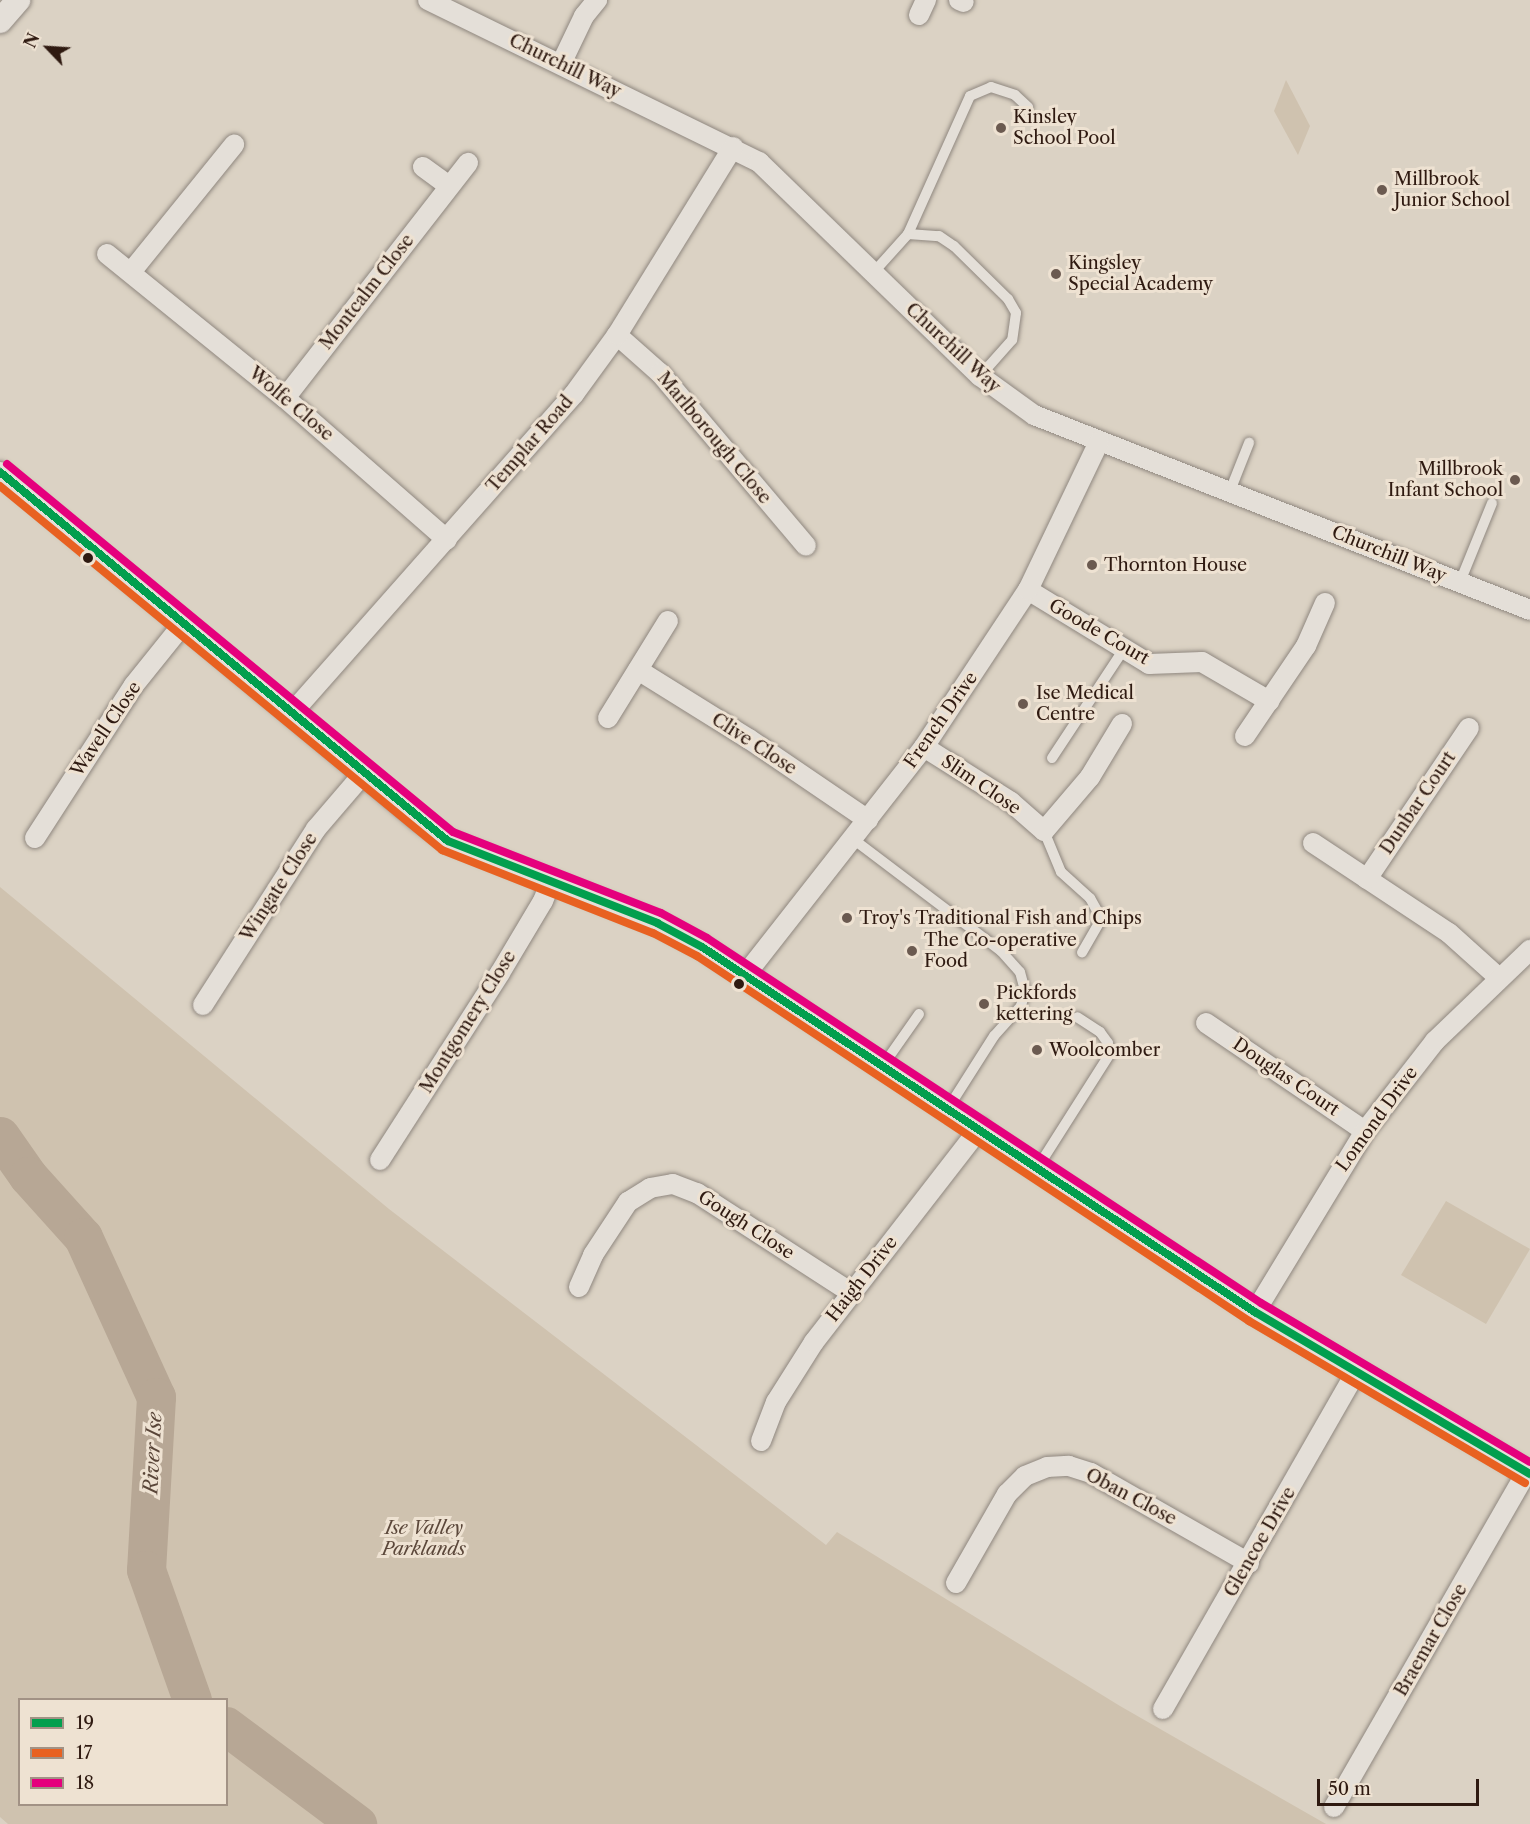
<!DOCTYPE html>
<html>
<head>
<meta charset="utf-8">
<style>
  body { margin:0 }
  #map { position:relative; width:1530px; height:1824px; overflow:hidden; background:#dbd2c4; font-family:"Libre Caslon Text",serif }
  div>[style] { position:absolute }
  .green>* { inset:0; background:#cfc2af }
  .river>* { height:39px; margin:-19.5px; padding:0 19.5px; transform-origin:19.5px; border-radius:19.5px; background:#b7a795 }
  .roads { filter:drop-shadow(0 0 2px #8f877f) drop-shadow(0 0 2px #8f877f) }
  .service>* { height:10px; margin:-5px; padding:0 5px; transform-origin:5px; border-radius:5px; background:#e4dfd8 }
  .minor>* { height:20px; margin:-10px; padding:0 10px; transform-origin:10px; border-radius:10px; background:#e4dfd8 }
  .tertiary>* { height:24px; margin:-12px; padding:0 12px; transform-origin:12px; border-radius:12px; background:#e4dfd8 }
  .bus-1>* { height:8px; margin:-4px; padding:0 4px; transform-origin:4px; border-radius:4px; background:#029f4e }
  .bus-2>* { height:8px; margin:-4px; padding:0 4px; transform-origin:4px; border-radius:4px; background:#e86121 }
  .bus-3>* { height:8px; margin:-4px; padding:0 4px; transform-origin:4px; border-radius:4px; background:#e5007d }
  .dots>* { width:16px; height:16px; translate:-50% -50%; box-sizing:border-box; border:3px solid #eee2d2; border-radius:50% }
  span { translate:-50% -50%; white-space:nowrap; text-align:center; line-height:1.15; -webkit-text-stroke:6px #eee2d2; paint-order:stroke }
  .street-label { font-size:18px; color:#2f1a11 }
  .poi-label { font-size:18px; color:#2f1a11 }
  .left { translate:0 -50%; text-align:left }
  .right { translate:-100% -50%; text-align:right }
  .park-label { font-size:18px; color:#5c483b; font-style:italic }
  .water-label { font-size:20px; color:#594538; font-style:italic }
  .legend { position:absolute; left:18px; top:1698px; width:210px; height:108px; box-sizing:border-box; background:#eee2d2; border:2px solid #a29285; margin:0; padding:8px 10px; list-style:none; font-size:18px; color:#2f1a11 }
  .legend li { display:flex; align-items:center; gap:12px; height:30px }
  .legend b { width:30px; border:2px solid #a29285 }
  .north { position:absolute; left:18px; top:18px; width:60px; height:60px; -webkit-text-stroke:4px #eee2d2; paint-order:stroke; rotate:295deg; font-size:16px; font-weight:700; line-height:24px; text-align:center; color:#2f1a11 }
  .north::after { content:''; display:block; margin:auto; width:21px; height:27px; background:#2f1a11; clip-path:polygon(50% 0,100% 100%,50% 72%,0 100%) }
  .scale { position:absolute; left:1317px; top:1779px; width:162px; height:27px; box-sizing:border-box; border:3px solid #2f1a11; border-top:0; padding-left:8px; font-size:18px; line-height:21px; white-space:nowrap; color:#2f1a11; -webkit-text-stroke:4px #eee2d2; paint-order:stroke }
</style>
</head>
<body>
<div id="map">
  <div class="green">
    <div style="clip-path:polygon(1286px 80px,1310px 126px,1298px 155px,1274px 111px)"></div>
    <div style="clip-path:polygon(evenodd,0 887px,389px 1209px,826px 1545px,837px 1532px,1120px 1706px,1326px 1824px,8px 1824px,0 1817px,0 887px,20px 1700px,226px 1700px,226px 1804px,20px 1804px,20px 1700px)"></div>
    <div style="clip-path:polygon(1446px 1201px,1530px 1249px,1486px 1324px,1401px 1275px)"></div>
  </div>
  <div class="river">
    <div style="left:0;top:1136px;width:49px;rotate:55deg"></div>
    <div style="left:28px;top:1176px;width:82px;rotate:48deg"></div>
    <div style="left:83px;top:1237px;width:176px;rotate:65.5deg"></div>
    <div style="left:156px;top:1397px;width:173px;rotate:93.3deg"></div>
    <div style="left:146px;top:1570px;width:138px;rotate:70.5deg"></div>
    <div style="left:226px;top:1726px;width:164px;rotate:36.8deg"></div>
  </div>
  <div class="roads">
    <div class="service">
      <div style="left:908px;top:234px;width:151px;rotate:-65.8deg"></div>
      <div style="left:970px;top:96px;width:23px;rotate:-23deg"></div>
      <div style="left:991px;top:87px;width:25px;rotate:18deg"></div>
      <div style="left:1015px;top:95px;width:18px;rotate:43deg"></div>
      <div style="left:873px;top:273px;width:52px;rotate:-48.1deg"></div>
      <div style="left:908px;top:234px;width:31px;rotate:4deg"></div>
      <div style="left:939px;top:236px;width:18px;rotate:34deg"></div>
      <div style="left:954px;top:246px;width:76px;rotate:44.5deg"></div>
      <div style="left:1008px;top:299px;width:16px;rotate:60deg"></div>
      <div style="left:1016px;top:313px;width:27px;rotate:98deg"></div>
      <div style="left:1012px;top:340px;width:48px;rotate:131.6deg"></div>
      <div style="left:1230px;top:491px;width:52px;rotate:-68.4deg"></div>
      <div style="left:1460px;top:582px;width:85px;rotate:-67.9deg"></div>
      <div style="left:1052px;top:758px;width:131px;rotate:-56.6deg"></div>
      <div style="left:1044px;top:831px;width:44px;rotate:67.5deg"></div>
      <div style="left:1061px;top:872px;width:39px;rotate:42deg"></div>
      <div style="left:1090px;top:898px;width:18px;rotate:61deg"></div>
      <div style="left:1099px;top:914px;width:9px;rotate:90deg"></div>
      <div style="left:1099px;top:923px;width:34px;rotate:120deg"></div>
      <div style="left:853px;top:839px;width:186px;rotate:37.1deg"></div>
      <div style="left:1001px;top:951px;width:28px;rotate:48deg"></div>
      <div style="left:1020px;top:972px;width:20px;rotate:75deg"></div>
      <div style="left:1025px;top:991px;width:16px;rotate:105deg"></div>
      <div style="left:1021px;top:1006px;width:40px;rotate:132deg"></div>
      <div style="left:994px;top:1036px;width:84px;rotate:122.4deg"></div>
      <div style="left:884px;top:1064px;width:61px;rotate:-55deg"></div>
      <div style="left:1038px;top:1167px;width:133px;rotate:-57.6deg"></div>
      <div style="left:1109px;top:1055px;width:12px;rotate:-95deg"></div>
      <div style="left:1108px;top:1043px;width:14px;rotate:-126deg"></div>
      <div style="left:1100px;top:1032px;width:27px;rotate:-147deg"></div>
    </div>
    <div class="minor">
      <div style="left:428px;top:0;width:369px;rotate:26.1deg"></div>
      <div style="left:759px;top:162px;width:308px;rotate:44.1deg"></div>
      <div style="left:980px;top:376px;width:67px;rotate:35.8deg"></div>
      <div style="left:1034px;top:415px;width:533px;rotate:21.46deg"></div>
      <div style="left:959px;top:0;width:5px;rotate:22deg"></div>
      <div style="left:919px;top:15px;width:17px;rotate:-65deg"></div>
      <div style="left:561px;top:64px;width:53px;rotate:-64.4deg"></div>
      <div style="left:584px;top:16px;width:21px;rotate:-51deg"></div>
      <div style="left:423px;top:167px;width:32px;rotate:36deg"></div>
      <div style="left:107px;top:254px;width:229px;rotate:39deg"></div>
      <div style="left:285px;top:398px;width:215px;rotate:41.2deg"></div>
      <div style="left:131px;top:272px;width:164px;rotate:-51deg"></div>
      <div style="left:617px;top:335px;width:57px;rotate:41.5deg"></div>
      <div style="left:660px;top:373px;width:226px;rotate:49.8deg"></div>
      <div style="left:285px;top:398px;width:298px;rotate:-52.1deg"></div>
      <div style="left:0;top:472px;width:544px;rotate:39.78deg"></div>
      <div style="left:418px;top:820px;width:37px;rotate:35deg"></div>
      <div style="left:448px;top:841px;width:225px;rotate:21.4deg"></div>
      <div style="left:657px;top:923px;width:51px;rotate:28.1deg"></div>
      <div style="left:702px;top:947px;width:663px;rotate:33.43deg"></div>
      <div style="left:1255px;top:1312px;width:319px;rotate:30.5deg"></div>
      <div style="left:1028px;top:590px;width:142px;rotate:31.4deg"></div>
      <div style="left:1149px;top:664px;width:53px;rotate:-2.2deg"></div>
      <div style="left:1202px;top:662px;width:78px;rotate:30.2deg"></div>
      <div style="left:638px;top:670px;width:131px;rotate:31.9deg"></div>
      <div style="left:749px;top:739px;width:144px;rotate:34.2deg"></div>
      <div style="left:291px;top:714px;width:427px;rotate:-48.5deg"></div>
      <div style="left:574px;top:394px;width:73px;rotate:-53.9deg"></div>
      <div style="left:617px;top:335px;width:221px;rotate:-58.3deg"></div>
      <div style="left:608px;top:718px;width:114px;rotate:-58.3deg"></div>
      <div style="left:1245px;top:736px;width:109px;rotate:-55.9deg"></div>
      <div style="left:1306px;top:646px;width:47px;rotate:-66.2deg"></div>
      <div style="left:924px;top:747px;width:103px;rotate:32.3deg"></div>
      <div style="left:1011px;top:802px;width:44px;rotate:41.3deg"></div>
      <div style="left:1044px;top:831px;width:71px;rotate:-49.6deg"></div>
      <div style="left:1090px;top:777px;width:62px;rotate:-58.9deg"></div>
      <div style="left:35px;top:838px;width:182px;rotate:-57.1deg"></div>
      <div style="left:134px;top:685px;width:78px;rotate:-51.2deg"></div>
      <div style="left:1313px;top:843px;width:163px;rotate:33.5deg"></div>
      <div style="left:1449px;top:933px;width:66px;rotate:41.9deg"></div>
      <div style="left:1367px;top:879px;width:182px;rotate:-56deg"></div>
      <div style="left:746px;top:974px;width:288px;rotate:-51.9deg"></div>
      <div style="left:924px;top:747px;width:188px;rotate:-56.5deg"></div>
      <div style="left:1028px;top:590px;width:164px;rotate:-64.4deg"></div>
      <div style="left:203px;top:1005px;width:209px;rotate:-57.3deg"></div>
      <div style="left:316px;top:829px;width:72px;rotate:-49.5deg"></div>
      <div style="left:1206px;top:1023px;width:192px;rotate:34.2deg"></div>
      <div style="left:380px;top:1160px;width:222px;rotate:-57.3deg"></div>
      <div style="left:500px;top:973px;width:84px;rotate:-59.2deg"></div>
      <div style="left:543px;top:901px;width:22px;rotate:-68deg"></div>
      <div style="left:579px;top:1287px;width:35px;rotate:-66deg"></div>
      <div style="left:593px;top:1255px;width:64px;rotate:-56.6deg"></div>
      <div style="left:628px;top:1202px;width:26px;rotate:-32deg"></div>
      <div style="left:650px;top:1188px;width:23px;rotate:-10deg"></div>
      <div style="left:673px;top:1184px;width:26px;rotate:21deg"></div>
      <div style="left:697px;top:1193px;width:182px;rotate:32.9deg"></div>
      <div style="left:1255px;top:1312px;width:212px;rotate:-58.7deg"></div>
      <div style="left:1365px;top:1131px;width:114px;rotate:-52.1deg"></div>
      <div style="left:1435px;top:1041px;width:132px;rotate:-43.8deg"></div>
      <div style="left:761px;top:1441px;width:42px;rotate:-69deg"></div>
      <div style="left:776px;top:1402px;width:71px;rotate:-57.7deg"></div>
      <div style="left:814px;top:1342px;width:271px;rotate:-52.2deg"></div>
      <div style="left:956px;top:1583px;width:103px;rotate:-60.2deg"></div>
      <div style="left:1007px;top:1494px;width:25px;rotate:-45deg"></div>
      <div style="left:1025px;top:1476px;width:24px;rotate:-22deg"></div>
      <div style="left:1047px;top:1467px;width:22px;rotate:-3deg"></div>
      <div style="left:1069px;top:1466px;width:23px;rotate:18deg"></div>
      <div style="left:1091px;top:1473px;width:182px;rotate:29.7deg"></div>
      <div style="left:1163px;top:1709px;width:386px;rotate:-60.2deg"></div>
      <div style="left:1334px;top:1807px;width:387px;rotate:-60.1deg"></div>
    </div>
    <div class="tertiary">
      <div style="left:0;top:21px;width:28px;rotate:-49deg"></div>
    </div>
  </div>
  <div class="bus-1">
    <div style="left:0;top:472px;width:580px;rotate:39.48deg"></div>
    <div style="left:448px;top:841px;width:225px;rotate:21.4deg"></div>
    <div style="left:657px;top:923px;width:51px;rotate:28.1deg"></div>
    <div style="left:702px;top:947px;width:663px;rotate:33.43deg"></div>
    <div style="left:1255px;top:1312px;width:319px;rotate:30.5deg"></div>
  </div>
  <div class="bus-2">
    <div style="left:0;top:486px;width:573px;rotate:39.47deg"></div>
    <div style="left:442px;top:850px;width:227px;rotate:21.5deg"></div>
    <div style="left:653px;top:933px;width:50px;rotate:27.6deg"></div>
    <div style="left:697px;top:956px;width:662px;rotate:33.47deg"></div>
    <div style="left:1249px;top:1321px;width:320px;rotate:30.4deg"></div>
  </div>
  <div class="bus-3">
    <div style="left:7px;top:464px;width:578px;rotate:39.53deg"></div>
    <div style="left:453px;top:832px;width:223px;rotate:21.3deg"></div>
    <div style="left:661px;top:913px;width:52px;rotate:28.5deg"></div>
    <div style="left:707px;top:938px;width:663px;rotate:33.38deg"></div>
    <div style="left:1261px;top:1303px;width:312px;rotate:30.6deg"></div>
  </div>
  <div class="dots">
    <div style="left:1001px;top:128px;background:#6b5a50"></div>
    <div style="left:1382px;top:190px;background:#6b5a50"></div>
    <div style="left:1056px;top:274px;background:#6b5a50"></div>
    <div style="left:1515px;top:480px;background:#6b5a50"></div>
    <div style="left:88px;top:558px;background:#2f1a11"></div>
    <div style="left:1092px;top:565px;background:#6b5a50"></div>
    <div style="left:1023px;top:704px;background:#6b5a50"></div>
    <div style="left:847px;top:918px;background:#6b5a50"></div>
    <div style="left:912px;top:951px;background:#6b5a50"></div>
    <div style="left:739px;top:984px;background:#2f1a11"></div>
    <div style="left:984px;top:1004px;background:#6b5a50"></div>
    <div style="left:1037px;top:1050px;background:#6b5a50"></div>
  </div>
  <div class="street-label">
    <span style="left:565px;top:66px;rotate:26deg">Churchill Way</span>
    <span style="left:367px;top:292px;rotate:-52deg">Montcalm Close</span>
    <span style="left:953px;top:348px;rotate:43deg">Churchill Way</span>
    <span style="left:291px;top:404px;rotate:40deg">Wolfe Close</span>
    <span style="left:714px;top:438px;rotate:50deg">Marlborough Close</span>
    <span style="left:530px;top:444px;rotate:-49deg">Templar Road</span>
    <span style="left:1389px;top:554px;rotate:22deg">Churchill Way</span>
    <span style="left:1099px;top:632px;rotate:30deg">Goode Court</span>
    <span style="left:941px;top:720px;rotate:-55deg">French Drive</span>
    <span style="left:106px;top:729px;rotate:-56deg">Wavell Close</span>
    <span style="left:754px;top:744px;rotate:33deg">Clive Close</span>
    <span style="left:981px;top:785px;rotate:34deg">Slim Close</span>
    <span style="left:1418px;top:803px;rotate:-56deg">Dunbar Court</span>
    <span style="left:279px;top:887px;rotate:-57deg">Wingate Close</span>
    <span style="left:468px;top:1022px;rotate:-58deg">Montgomery Close</span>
    <span style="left:1286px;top:1077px;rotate:34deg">Douglas Court</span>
    <span style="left:1377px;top:1119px;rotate:-54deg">Lomond Drive</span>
    <span style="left:746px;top:1225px;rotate:33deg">Gough Close</span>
    <span style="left:862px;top:1279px;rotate:-52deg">Haigh Drive</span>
    <span style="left:1131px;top:1497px;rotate:28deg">Oban Close</span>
    <span style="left:1260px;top:1542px;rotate:-60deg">Glencoe Drive</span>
    <span style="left:1431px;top:1640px;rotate:-60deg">Braemar Close</span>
  </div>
  <div class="poi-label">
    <span class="left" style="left:1013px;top:128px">Kinsley<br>School Pool</span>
    <span class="left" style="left:1394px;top:190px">Millbrook<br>Junior School</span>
    <span class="left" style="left:1068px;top:274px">Kingsley<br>Special Academy</span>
    <span class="right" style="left:1503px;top:480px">Millbrook<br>Infant School</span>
    <span class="left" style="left:1104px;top:565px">Thornton House</span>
    <span class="left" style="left:1036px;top:704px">Ise Medical<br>Centre</span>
    <span class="left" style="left:859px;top:918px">Troy's Traditional Fish and Chips</span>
    <span class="left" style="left:924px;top:951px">The Co-operative<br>Food</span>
    <span class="left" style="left:996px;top:1004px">Pickfords<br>kettering</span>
    <span class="left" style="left:1049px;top:1050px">Woolcomber</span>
  </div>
  <div class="park-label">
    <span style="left:424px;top:1539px">Ise Valley<br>Parklands</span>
  </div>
  <div class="water-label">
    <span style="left:153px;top:1453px;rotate:-87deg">River Ise</span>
  </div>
  <ul class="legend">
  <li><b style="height:8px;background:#029f4e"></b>19</li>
  <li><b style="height:8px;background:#e86121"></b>17</li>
  <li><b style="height:8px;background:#e5007d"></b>18</li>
  </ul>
  <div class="north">N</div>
  <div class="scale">50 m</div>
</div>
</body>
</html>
